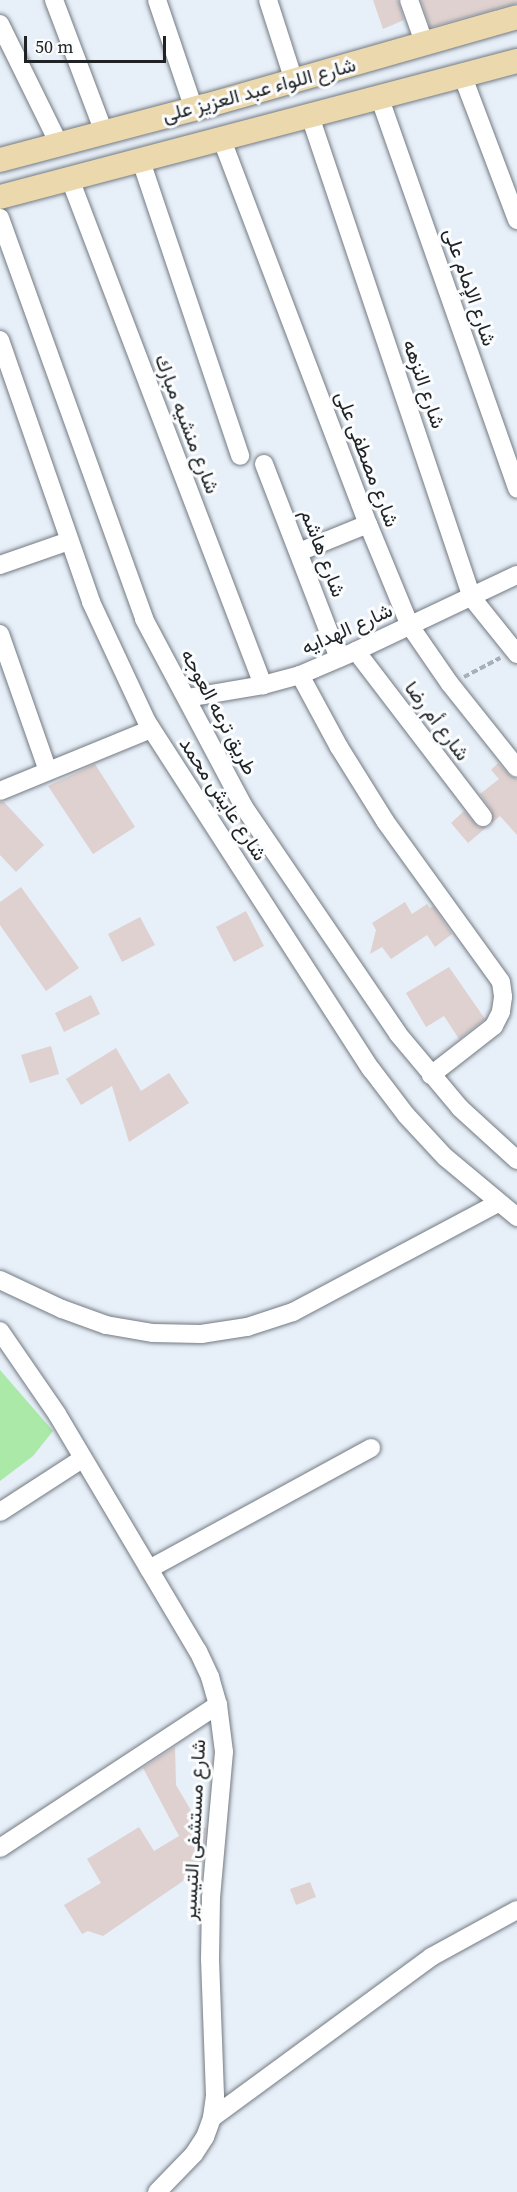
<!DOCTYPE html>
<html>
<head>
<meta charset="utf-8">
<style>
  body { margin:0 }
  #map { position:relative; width:517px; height:2192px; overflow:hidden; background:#e7eff8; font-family:"Source Serif 4",Vazirmatn,serif }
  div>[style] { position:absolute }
  .green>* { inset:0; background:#aae9a7 }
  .building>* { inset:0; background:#ded1cf }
  .path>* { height:4px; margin-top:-2px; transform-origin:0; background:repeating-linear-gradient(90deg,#a8afb6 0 6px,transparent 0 9px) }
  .roads { filter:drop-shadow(0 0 2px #737a82) drop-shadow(0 0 2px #737a82) }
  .minor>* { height:18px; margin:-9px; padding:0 9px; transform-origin:9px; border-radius:9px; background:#fff }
  .major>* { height:24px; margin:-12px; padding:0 12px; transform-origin:12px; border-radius:12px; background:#ecd8ad }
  span { translate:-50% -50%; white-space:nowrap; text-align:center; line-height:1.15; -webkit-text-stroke:6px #fafcfd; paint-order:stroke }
  .street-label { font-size:20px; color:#202326 }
  .scale { position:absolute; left:24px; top:36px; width:142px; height:27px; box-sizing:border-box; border:3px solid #202326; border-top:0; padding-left:8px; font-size:18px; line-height:21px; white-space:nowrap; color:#202326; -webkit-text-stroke:4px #fafcfd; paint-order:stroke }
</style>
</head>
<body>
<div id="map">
  <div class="green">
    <div style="clip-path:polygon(0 1370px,53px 1431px,33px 1456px,0 1481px)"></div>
  </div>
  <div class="building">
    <div style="clip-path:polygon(373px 0,398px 0,404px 20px,383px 29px)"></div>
    <div style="clip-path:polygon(421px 0,517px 0,517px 3px,430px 27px)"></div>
    <div style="clip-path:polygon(498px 763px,509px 775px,517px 779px,517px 835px,500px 816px,492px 823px,492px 811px,480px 794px,499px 779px,491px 770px)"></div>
    <div style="clip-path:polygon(95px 764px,135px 827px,93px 854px,48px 786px)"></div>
    <div style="clip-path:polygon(0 802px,4px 802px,44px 845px,16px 872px,0 855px)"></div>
    <div style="clip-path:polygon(464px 811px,478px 827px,487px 827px,468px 843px,451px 823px)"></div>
    <div style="clip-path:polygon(21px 887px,79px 968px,46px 991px,0 925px,0 902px)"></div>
    <div style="clip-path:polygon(405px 902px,412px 914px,427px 904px,430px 908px,433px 906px,452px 934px,435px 947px,427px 935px,391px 959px,382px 947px,370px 954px,376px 930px,372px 923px)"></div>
    <div style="clip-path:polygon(246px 911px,264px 946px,234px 962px,216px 927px)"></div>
    <div style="clip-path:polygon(140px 917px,155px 945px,122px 962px,108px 934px)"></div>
    <div style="clip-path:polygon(449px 967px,485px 1019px,459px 1039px,444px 1016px,426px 1027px,406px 993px)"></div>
    <div style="clip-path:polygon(91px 995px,100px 1014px,64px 1032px,55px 1013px)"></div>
    <div style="clip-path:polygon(51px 1046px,59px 1074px,30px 1083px,21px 1055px)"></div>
    <div style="clip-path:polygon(116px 1048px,141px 1091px,169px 1073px,189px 1103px,129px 1142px,112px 1086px,81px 1105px,66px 1079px)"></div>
    <div style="clip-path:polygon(175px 1747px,176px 1785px,202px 1829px,206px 1827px,202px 1868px,103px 1936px,88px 1931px,82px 1934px,64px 1905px,101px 1883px,87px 1859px,139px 1827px,154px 1851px,179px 1836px,143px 1768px)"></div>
    <div style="clip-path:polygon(310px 1882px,316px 1897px,296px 1905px,290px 1889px)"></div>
  </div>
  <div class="path">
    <div style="left:464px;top:677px;width:41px;rotate:-27.8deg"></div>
  </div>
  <div class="roads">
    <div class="minor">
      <div style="left:54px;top:0;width:141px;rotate:69.3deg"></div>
      <div style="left:157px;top:0;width:115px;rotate:71.3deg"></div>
      <div style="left:268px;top:0;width:85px;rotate:72.2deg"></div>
      <div style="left:409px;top:0;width:48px;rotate:70.4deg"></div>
      <div style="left:0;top:24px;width:134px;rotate:63.8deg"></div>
      <div style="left:463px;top:77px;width:153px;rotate:69.3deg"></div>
      <div style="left:380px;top:99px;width:413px;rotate:70.6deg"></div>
      <div style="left:310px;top:116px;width:508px;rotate:71.42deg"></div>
      <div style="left:472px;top:598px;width:72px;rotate:51.2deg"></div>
      <div style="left:222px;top:140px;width:411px;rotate:69.2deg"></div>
      <div style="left:368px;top:524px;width:110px;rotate:67.6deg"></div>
      <div style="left:410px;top:626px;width:70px;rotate:55.4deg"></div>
      <div style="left:450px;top:684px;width:107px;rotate:51.4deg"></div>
      <div style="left:141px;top:161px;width:311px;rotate:71.4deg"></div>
      <div style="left:70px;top:179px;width:542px;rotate:69.12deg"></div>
      <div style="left:0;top:218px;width:426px;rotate:70.2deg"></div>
      <div style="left:144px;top:619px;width:213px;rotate:62deg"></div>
      <div style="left:244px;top:807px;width:274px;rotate:55.8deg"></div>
      <div style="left:398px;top:1034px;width:97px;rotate:50deg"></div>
      <div style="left:460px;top:1108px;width:77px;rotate:42.4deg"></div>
      <div style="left:0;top:340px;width:277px;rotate:70.8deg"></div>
      <div style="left:91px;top:602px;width:132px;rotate:65deg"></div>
      <div style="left:147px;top:722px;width:413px;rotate:57.2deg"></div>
      <div style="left:371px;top:1069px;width:58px;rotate:52.7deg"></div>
      <div style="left:406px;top:1115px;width:57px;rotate:47.1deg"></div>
      <div style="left:445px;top:1157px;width:94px;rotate:39.8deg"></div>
      <div style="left:264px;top:464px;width:208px;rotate:68.9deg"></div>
      <div style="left:299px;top:552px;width:74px;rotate:-22.1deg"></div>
      <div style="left:0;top:565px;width:73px;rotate:-19.2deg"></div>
      <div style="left:0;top:634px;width:145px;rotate:70.7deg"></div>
      <div style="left:356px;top:651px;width:209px;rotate:52.6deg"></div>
      <div style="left:300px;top:675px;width:82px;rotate:61.6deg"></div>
      <div style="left:339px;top:747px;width:87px;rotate:58.1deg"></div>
      <div style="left:385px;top:821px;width:198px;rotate:54.2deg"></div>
      <div style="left:501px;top:982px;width:15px;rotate:82deg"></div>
      <div style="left:503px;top:997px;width:15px;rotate:98deg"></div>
      <div style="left:501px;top:1012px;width:16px;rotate:117deg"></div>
      <div style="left:494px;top:1026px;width:80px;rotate:142.1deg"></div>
      <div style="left:187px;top:698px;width:77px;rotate:-9.7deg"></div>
      <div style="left:263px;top:685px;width:38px;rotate:-15deg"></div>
      <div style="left:300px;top:675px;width:61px;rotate:-23.2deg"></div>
      <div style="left:356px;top:651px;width:178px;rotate:-25.3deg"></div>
      <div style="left:0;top:791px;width:163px;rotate:-22.3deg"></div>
      <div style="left:0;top:1280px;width:68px;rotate:25.1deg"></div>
      <div style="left:62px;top:1309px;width:47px;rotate:20deg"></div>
      <div style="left:106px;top:1325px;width:48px;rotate:9.7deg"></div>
      <div style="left:153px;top:1333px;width:48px;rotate:1.2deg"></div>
      <div style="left:201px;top:1334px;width:47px;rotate:-8.7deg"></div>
      <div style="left:247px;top:1327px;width:48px;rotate:-18.1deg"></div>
      <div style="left:293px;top:1312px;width:232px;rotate:-28deg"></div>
      <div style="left:0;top:1331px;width:101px;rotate:55.5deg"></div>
      <div style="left:57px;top:1414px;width:276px;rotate:59.3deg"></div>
      <div style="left:198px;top:1651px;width:29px;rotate:65deg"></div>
      <div style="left:210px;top:1677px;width:29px;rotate:74deg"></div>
      <div style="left:218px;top:1705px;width:47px;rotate:82.7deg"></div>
      <div style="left:224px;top:1752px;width:147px;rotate:95.1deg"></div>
      <div style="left:211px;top:1898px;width:61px;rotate:90.9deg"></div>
      <div style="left:210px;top:1959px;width:137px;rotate:87.9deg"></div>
      <div style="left:215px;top:2096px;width:22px;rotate:98deg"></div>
      <div style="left:212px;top:2118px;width:20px;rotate:110deg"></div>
      <div style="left:205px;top:2137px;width:20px;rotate:123deg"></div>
      <div style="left:194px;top:2154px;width:53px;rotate:134.2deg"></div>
      <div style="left:0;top:1512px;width:98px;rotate:-32.9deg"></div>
      <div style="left:149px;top:1569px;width:253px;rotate:-28.6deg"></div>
      <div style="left:0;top:1848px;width:261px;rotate:-33.3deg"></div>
      <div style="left:212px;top:2118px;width:272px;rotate:-36.3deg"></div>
      <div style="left:431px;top:1957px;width:98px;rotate:-28.7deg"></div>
    </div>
    <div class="major">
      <div style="left:0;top:160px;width:212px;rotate:-14.8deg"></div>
      <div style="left:205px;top:106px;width:324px;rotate:-15.9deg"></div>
      <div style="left:0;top:197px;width:535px;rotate:-14.74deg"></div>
    </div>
  </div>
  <div class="street-label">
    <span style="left:259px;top:90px;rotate:-15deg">شارع اللواء عبد العزيز على</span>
    <span style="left:470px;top:287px;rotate:71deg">شارع الإمام على</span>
    <span style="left:424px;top:384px;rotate:71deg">شارع النزهه</span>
    <span style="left:187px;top:424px;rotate:69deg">شارع منشيه مبارك</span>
    <span style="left:367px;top:459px;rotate:69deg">شارع مصطفى على</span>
    <span style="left:323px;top:553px;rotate:69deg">شارع هاشم</span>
    <span style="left:347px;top:629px;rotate:-24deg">شارع الهدايه</span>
    <span style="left:219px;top:712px;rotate:62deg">طريق ترعه العوجه</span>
    <span style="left:437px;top:721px;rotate:53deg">شارع أم رضا</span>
    <span style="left:223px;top:799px;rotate:57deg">شارع عايش محمد</span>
    <span style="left:194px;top:1830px;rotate:-87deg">شارع مستشفى التيسير</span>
  </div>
  <div class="scale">50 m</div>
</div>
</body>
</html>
